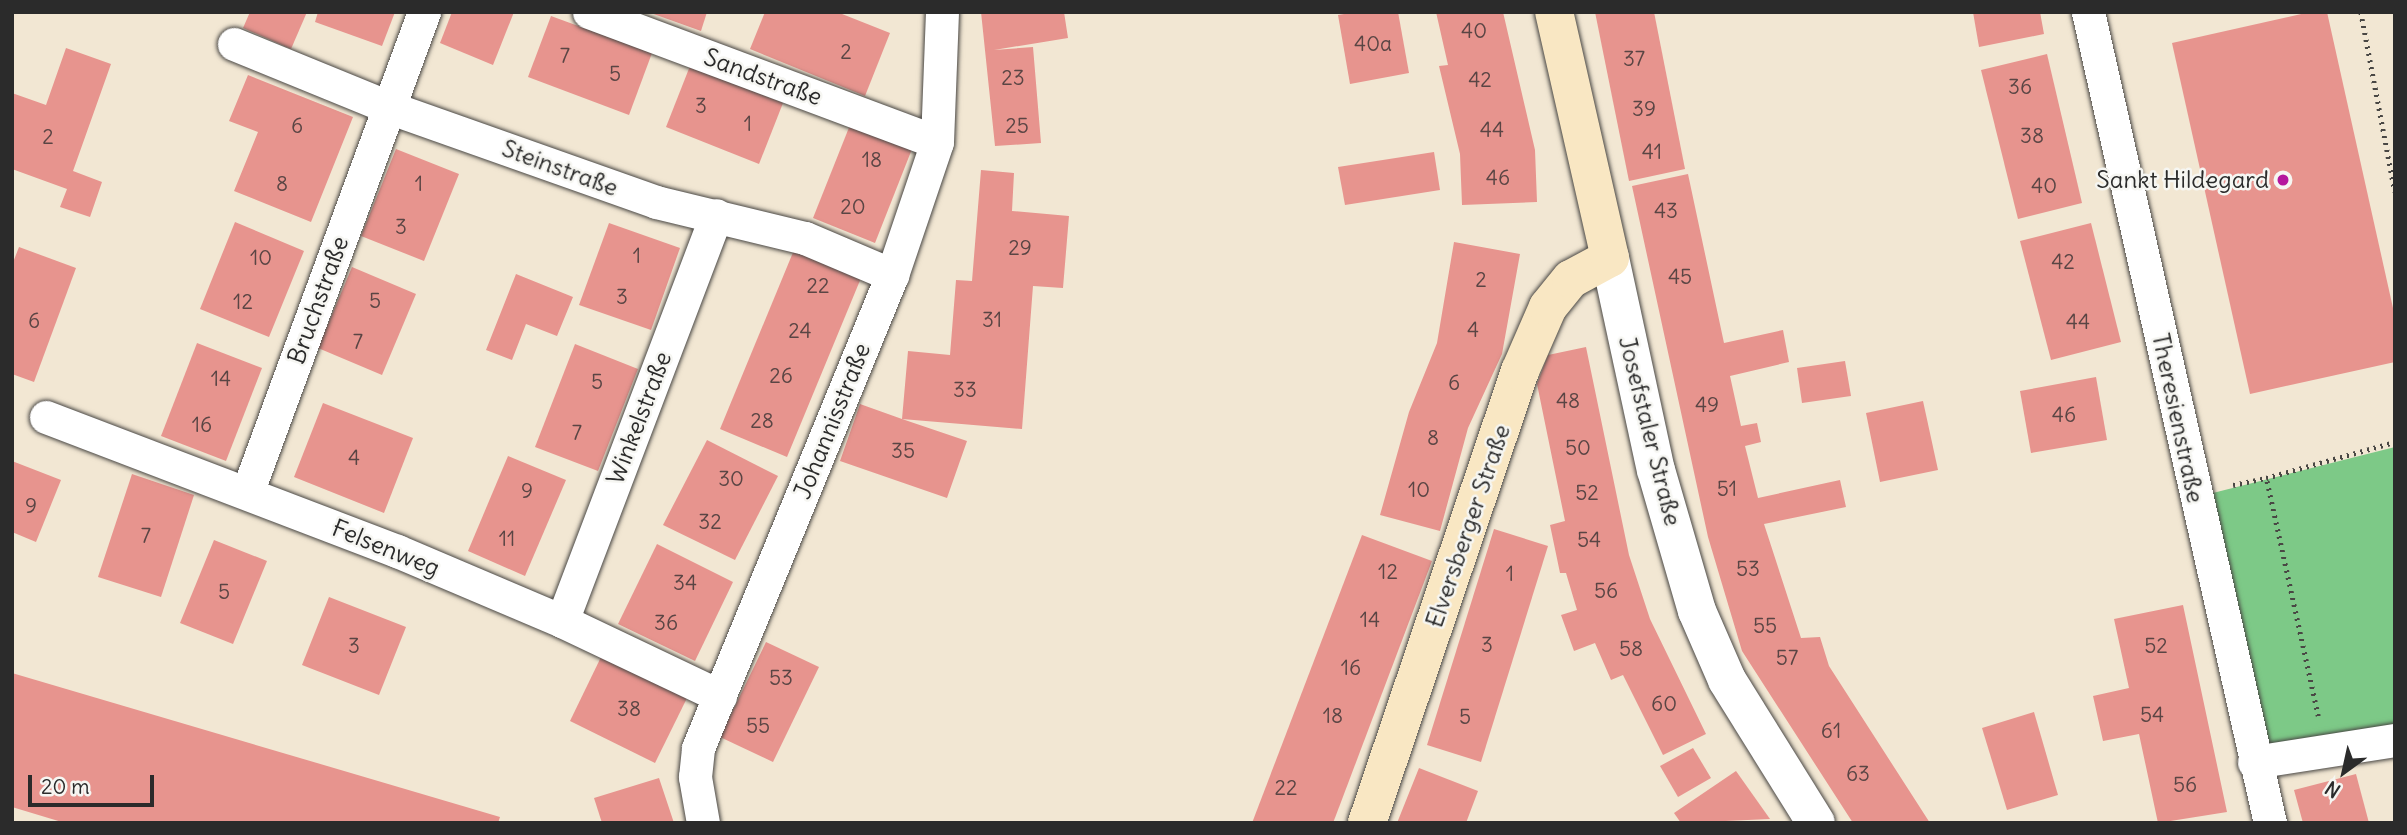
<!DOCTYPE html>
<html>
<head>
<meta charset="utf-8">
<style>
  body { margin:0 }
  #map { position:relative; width:2407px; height:835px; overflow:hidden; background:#f2e7d3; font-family:Delius,sans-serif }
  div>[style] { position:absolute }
  .green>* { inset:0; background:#7dc987 }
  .building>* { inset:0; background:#e7948e }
  .path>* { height:4.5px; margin-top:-2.25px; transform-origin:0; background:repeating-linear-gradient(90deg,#494744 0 2px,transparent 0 7px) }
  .roads { filter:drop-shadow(0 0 2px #494744) drop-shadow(0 0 2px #494744) }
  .minor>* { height:33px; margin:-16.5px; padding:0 16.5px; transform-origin:16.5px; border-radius:16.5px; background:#fff }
  .tertiary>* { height:38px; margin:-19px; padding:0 19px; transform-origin:19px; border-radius:19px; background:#fff }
  .secondary>* { height:38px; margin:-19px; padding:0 19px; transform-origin:19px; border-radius:19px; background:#f9e7c3 }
  .dots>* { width:19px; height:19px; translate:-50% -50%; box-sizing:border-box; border:4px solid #f6f6f2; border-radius:50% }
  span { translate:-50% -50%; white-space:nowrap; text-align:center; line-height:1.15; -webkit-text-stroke:5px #f6f6f2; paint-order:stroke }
  .number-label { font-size:21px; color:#5a4544 }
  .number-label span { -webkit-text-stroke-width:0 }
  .street-label { font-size:24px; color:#2b2b2b }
  .poi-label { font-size:24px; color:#2b2b2b }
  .right { translate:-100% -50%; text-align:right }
  .frame { position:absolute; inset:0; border:14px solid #2b2b2b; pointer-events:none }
  .north { position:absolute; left:2309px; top:737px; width:70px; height:70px; -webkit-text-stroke:5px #f6f6f2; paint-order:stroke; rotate:213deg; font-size:19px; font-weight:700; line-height:28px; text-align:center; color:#2b2b2b }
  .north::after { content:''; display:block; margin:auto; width:24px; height:32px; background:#2b2b2b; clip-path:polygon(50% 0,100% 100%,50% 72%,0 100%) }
  .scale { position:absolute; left:28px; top:775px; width:126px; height:32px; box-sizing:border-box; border:4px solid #2b2b2b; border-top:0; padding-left:9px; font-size:21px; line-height:24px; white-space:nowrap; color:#2b2b2b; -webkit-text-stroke:5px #f6f6f2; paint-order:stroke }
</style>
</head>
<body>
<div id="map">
  <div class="green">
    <div style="clip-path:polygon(2395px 447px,2395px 733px,2261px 756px,2205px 495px)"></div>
  </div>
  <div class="building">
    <div style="clip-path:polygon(250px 12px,307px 12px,291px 49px,243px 28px)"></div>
    <div style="clip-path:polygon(318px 12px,395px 12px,382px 46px,315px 22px)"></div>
    <div style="clip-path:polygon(452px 12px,514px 12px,493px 65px,440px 43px)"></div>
    <div style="clip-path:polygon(648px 12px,707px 12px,701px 31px)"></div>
    <div style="clip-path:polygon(765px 12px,837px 12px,890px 33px,865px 96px,750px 49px)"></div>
    <div style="clip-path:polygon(981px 12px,1064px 12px,1068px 38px,994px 50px,1033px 47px,1041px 143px,995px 146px)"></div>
    <div style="clip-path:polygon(1356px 12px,1398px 12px,1409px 73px,1350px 84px,1338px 15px)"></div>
    <div style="clip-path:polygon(1436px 12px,1503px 12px,1535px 150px,1537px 202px,1462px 205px,1460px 154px,1439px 66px,1448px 65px)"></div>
    <div style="clip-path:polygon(1595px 12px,1654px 12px,1685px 169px,1629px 181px)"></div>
    <div style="clip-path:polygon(1973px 12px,2040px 12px,2044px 34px,1979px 47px)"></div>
    <div style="clip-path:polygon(2310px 12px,2327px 12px,2395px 317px,2395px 362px,2250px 394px,2172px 43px)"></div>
    <div style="clip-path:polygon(551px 16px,652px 53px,629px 115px,528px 77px)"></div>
    <div style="clip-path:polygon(66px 48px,111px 64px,73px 171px,102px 182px,90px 217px,60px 207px,67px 189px,12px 169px,12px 93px,46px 105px)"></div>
    <div style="clip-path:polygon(2047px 54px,2082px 203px,2018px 219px,1981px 70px)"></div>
    <div style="clip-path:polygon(690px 66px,783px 103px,759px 164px,666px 127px)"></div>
    <div style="clip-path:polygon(248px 75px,353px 117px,311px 222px,234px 191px,258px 132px,229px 121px)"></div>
    <div style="clip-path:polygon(850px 125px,912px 149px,875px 243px,813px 218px)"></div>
    <div style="clip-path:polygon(396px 149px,459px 174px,424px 261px,361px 236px)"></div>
    <div style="clip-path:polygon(1434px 152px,1440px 190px,1345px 205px,1338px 167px)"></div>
    <div style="clip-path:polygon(981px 170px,1014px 173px,1012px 211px,1069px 216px,1063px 288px,1033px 286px,1022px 429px,902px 419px,967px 441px,947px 498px,840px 461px,860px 404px,902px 419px,908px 351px,950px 355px,956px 280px,972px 281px)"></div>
    <div style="clip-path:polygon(1688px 174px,1724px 343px,1783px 330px,1789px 362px,1730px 376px,1741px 426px,1757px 423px,1761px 442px,1745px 446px,1758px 498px,1840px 480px,1846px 507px,1764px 524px,1801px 638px,1820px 637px,1829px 666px,1930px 823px,1853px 823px,1742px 651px,1708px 537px,1632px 186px)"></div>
    <div style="clip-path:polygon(235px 222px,304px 251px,269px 337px,200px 309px)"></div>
    <div style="clip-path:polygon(609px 223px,680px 248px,651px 330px,579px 305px)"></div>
    <div style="clip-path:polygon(2091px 223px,2121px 342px,2051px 360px,2020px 241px)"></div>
    <div style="clip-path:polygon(1454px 242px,1520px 254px,1502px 354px,1468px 428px,1440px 531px,1380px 515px,1409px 412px,1437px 343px)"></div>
    <div style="clip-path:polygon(19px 247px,76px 268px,34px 382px,12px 374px,12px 265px)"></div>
    <div style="clip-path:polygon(794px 250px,861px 278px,787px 457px,720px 429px)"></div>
    <div style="clip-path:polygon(352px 267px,416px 294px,382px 375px,318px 348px)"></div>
    <div style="clip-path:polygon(516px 274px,573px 297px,557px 336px,526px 324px,512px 360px,486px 350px)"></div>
    <div style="clip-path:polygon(197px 343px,262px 368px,226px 461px,161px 436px)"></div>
    <div style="clip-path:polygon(575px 344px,638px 369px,598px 471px,535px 447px)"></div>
    <div style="clip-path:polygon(1586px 347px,1629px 555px,1650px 619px,1706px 734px,1663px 755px,1623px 675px,1611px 680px,1595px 643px,1574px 651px,1561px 615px,1577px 610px,1566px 573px,1560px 573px,1550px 525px,1565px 521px,1537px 384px,1548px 355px)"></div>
    <div style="clip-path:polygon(1845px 361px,1851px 396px,1802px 403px,1797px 368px)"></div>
    <div style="clip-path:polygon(2096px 377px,2107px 440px,2031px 453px,2020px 391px)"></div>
    <div style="clip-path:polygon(1923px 401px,1938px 470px,1880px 482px,1866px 413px)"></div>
    <div style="clip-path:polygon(323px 403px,413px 438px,384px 513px,294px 477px)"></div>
    <div style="clip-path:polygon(707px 440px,778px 476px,735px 560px,663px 525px)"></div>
    <div style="clip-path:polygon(508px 456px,566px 480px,525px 576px,468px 551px)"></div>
    <div style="clip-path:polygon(12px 461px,61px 480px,36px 542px,12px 532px)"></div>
    <div style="clip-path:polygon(132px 474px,194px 495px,161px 597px,98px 577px)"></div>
    <div style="clip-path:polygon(1494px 529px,1548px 546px,1481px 762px,1427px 745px)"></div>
    <div style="clip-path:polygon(1362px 535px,1432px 561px,1341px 802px,1333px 823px,1252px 823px)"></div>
    <div style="clip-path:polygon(214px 540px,267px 561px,233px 644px,180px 623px)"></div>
    <div style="clip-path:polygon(657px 544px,733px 582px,695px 661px,618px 624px)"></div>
    <div style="clip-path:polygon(329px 597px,406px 627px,379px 695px,302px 665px)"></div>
    <div style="clip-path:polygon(2183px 605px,2227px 812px,2158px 823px,2139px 734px,2103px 741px,2093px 696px,2129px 688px,2114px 619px)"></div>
    <div style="clip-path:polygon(766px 642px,819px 667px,773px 762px,720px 737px)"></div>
    <div style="clip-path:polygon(602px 655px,688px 696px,655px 763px,570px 721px)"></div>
    <div style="clip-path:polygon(12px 673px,500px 817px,498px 823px,65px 823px,12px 807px)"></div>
    <div style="clip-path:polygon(2034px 712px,2058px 795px,2007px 810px,1982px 728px)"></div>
    <div style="clip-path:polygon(1693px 748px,1711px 778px,1678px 797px,1660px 766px)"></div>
    <div style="clip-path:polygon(1419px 768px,1478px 791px,1466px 823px,1397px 823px)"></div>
    <div style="clip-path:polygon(1736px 771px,1770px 819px,1681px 823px,1674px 813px)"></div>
    <div style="clip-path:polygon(2356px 774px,2369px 823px,2303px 823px,2294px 790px)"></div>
    <div style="clip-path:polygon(659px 778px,674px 823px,602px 823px,594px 798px)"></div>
  </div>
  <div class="path">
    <div style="left:2361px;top:12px;width:183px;rotate:79.3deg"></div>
    <div style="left:2233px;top:485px;width:34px;rotate:-12deg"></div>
    <div style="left:2318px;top:716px;width:244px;rotate:-102.3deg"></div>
    <div style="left:2266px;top:478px;width:134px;rotate:-15.6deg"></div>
  </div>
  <div class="roads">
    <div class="minor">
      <div style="left:589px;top:12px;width:371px;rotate:20.5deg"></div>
      <div style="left:2088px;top:12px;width:831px;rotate:77.35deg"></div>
      <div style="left:234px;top:44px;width:166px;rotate:22.2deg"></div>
      <div style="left:388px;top:107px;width:284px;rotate:19.5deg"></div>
      <div style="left:656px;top:202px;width:153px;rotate:13.6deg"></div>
      <div style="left:805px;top:238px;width:95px;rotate:23deg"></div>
      <div style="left:46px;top:417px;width:376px;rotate:20.9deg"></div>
      <div style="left:397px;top:551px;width:179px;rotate:23deg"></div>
      <div style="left:562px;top:621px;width:175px;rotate:25.4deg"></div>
      <div style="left:247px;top:493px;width:513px;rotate:-69.8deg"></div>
      <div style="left:562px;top:621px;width:434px;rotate:-69.2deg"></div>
      <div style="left:2254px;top:762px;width:143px;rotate:-8.9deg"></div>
      <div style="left:703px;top:823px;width:47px;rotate:-99.9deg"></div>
      <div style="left:695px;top:777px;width:29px;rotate:-84deg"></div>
      <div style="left:698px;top:748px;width:511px;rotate:-67.7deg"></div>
      <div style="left:892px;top:275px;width:140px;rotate:-71.3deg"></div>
      <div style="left:937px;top:142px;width:130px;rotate:-87.8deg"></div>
    </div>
    <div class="tertiary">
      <div style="left:1610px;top:258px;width:217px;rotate:77.8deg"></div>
      <div style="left:1656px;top:470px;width:147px;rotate:73.8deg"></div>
      <div style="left:1697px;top:611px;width:75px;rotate:66.5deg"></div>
      <div style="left:1727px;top:680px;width:168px;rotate:58.1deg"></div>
    </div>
    <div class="secondary">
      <div style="left:1367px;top:823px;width:477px;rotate:-71.3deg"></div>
      <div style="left:1520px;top:371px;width:70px;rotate:-66.4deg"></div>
      <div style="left:1548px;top:307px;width:36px;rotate:-51deg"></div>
      <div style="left:1571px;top:279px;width:44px;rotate:-28.3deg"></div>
      <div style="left:1610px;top:258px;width:252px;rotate:-102.8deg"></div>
    </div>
  </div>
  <div class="dots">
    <div style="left:2283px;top:180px;background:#b5179e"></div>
  </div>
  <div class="number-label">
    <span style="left:1474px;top:31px">40</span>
    <span style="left:1373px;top:44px">40a</span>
    <span style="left:846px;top:52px">2</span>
    <span style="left:565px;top:56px">7</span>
    <span style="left:1634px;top:59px">37</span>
    <span style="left:615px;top:74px">5</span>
    <span style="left:1013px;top:78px">23</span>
    <span style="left:1480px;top:80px">42</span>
    <span style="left:2020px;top:87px">36</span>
    <span style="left:701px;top:106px">3</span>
    <span style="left:1644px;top:109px">39</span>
    <span style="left:748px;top:124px">1</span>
    <span style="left:297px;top:126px">6</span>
    <span style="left:1017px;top:126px">25</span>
    <span style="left:1492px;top:130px">44</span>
    <span style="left:2032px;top:136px">38</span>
    <span style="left:48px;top:137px">2</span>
    <span style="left:1652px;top:152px">41</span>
    <span style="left:872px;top:160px">18</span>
    <span style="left:1498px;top:178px">46</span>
    <span style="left:282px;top:184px">8</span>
    <span style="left:419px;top:184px">1</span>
    <span style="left:2044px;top:186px">40</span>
    <span style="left:853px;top:207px">20</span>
    <span style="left:1666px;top:211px">43</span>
    <span style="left:401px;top:227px">3</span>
    <span style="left:1020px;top:248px">29</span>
    <span style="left:637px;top:256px">1</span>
    <span style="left:261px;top:258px">10</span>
    <span style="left:2063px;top:262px">42</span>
    <span style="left:1680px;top:277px">45</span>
    <span style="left:1481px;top:280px">2</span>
    <span style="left:818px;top:286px">22</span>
    <span style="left:622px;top:297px">3</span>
    <span style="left:375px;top:301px">5</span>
    <span style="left:243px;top:302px">12</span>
    <span style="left:992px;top:320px">31</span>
    <span style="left:34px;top:321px">6</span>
    <span style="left:2078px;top:322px">44</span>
    <span style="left:1473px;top:330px">4</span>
    <span style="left:800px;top:331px">24</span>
    <span style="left:358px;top:342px">7</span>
    <span style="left:781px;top:376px">26</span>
    <span style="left:221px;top:379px">14</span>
    <span style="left:597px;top:382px">5</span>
    <span style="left:1454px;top:383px">6</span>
    <span style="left:965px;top:390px">33</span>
    <span style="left:1568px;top:401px">48</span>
    <span style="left:1707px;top:405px">49</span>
    <span style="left:2064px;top:415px">46</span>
    <span style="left:762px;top:421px">28</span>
    <span style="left:202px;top:425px">16</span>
    <span style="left:577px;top:433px">7</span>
    <span style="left:1433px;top:438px">8</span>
    <span style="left:1578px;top:448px">50</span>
    <span style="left:903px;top:451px">35</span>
    <span style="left:354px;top:458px">4</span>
    <span style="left:731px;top:479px">30</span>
    <span style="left:1727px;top:489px">51</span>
    <span style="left:1419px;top:490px">10</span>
    <span style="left:527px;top:491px">9</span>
    <span style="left:1587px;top:493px">52</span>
    <span style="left:31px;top:506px">9</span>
    <span style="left:710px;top:522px">32</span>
    <span style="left:146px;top:536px">7</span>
    <span style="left:507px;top:539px">11</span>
    <span style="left:1589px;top:540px">54</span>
    <span style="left:1748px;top:569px">53</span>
    <span style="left:1388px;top:572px">12</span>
    <span style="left:1510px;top:574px">1</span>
    <span style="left:685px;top:583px">34</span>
    <span style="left:1606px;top:591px">56</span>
    <span style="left:224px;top:592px">5</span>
    <span style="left:1370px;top:620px">14</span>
    <span style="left:666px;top:623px">36</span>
    <span style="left:1765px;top:626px">55</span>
    <span style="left:1487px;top:645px">3</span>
    <span style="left:354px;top:646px">3</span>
    <span style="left:2156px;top:646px">52</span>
    <span style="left:1631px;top:649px">58</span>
    <span style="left:1787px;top:658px">57</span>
    <span style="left:1351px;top:668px">16</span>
    <span style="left:781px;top:678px">53</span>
    <span style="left:1664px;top:704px">60</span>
    <span style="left:629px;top:709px">38</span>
    <span style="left:2152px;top:715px">54</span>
    <span style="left:1333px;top:716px">18</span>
    <span style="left:1465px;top:717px">5</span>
    <span style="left:758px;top:726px">55</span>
    <span style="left:1831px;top:731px">61</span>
    <span style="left:1858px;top:774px">63</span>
    <span style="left:2185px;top:785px">56</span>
    <span style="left:1286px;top:788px">22</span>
  </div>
  <div class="street-label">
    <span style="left:763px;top:77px;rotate:20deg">Sandstraße</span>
    <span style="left:560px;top:168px;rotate:20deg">Steinstraße</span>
    <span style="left:318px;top:300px;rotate:-70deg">Bruchstraße</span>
    <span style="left:639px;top:418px;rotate:-69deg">Winkelstraße</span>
    <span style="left:2178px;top:418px;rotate:78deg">Theresienstraße</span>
    <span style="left:832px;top:421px;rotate:-68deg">Johannisstraße</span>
    <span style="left:1650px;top:431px;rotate:76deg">Josefstaler Straße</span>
    <span style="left:1468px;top:526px;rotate:-71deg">Elversberger Straße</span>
    <span style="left:386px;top:548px;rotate:22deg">Felsenweg</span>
  </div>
  <div class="poi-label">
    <span class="right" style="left:2269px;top:180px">Sankt Hildegard</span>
  </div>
  <div class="frame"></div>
  <div class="north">N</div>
  <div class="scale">20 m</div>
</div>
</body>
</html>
